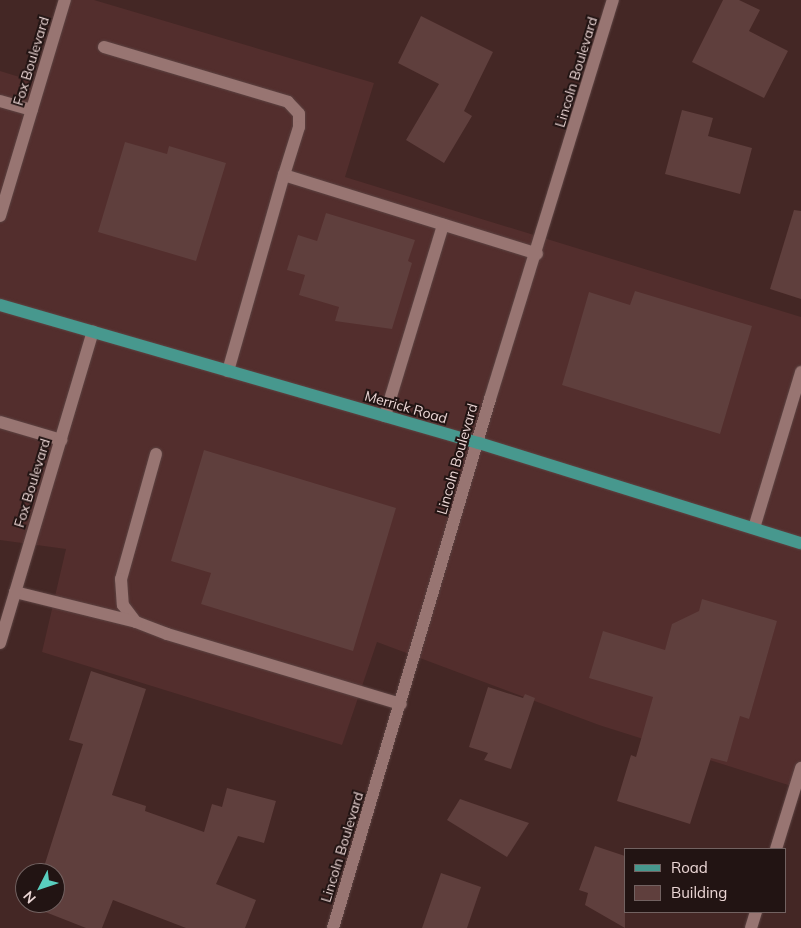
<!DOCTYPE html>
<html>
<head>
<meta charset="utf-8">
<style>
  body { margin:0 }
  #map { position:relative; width:801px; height:928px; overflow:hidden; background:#442725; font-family:Mulish,sans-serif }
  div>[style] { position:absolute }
  .built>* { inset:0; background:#532e2d }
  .building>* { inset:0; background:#5f3f3d }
  .roads { filter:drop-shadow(0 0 1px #5c4342) drop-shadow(0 0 1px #5c4342) }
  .lane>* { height:12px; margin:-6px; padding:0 6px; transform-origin:6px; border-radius:6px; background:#987572 }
  .street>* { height:12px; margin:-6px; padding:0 6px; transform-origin:6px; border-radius:6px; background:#987572 }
  .primary>* { height:12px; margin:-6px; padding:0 6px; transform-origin:6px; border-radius:6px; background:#47988e }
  span { translate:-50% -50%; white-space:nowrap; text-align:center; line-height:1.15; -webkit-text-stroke:4px #221413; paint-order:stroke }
  .street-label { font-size:14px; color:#ebd6d5 }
  .legend { position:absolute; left:624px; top:848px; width:162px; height:65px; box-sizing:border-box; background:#221413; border:1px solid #726261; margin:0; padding:6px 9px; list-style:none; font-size:15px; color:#ebd6d5 }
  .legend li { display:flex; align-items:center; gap:10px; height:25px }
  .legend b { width:25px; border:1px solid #726261 }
  .north { position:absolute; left:15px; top:863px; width:50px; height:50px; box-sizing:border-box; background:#221413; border:1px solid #726261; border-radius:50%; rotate:229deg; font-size:14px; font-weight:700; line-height:20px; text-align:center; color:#ebd6d5 }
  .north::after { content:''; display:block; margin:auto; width:18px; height:22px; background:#59cebe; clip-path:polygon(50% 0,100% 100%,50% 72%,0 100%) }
</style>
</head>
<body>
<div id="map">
  <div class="built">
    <div style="clip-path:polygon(64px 0,94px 0,374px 83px,345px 177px,801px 317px,801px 789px,599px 725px,377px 642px,342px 745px,42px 652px,66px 549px,0 540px,0 71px,39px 83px)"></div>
  </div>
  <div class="building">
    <div style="clip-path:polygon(723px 0,739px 0,760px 10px,749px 31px,788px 51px,764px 98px,692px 62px)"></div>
    <div style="clip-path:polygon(421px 16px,493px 52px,464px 111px,472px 116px,444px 163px,406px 140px,439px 84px,398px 63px)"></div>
    <div style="clip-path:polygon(682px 110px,713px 118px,708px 136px,752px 148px,740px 194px,665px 174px)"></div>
    <div style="clip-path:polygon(125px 142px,167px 154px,169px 146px,226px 163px,196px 261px,98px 232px)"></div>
    <div style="clip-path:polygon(794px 210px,801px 211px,801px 299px,770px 289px)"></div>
    <div style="clip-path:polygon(326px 213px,415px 240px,408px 261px,412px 263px,392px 329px,335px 321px,339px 307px,299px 295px,305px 275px,287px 270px,298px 235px,317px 241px)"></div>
    <div style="clip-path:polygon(635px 291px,752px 326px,720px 434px,562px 385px,589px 292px,630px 305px)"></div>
    <div style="clip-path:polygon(204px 450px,396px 508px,353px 651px,201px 604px,211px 573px,171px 561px)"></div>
    <div style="clip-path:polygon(702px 599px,777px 621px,749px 719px,740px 716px,727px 762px,711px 758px,690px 824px,617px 801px,631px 755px,636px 757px,653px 697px,589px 678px,603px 631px,665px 650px,672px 624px,699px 611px)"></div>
    <div style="clip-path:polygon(91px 671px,146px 689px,112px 795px,146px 806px,145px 811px,204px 832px,212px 804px,222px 807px,227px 788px,276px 801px,264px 843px,238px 836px,216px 884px,256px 900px,245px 928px,186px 928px,113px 900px,102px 928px,86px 928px,30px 906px,31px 903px,55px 903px,55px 873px,42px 873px,83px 744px,69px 740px)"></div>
    <div style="clip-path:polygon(488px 687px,523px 698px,525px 694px,535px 698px,511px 769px,484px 760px,488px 753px,469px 747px)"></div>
    <div style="clip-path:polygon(460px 799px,529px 823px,507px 857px,447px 820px)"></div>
    <div style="clip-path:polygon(595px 846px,625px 856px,625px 928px,585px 905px,588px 893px,579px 890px)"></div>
    <div style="clip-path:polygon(441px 873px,481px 887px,467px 928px,422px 928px)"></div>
  </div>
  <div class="roads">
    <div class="lane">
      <div style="left:104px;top:47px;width:192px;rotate:16.6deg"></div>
      <div style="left:288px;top:102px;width:16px;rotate:47deg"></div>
      <div style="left:299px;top:114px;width:13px;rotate:90deg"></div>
      <div style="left:299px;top:127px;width:50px;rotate:107.4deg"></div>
      <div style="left:284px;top:175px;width:265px;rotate:17.3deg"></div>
      <div style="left:0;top:101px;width:33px;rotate:16deg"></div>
      <div style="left:228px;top:371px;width:204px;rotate:-74.1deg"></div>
      <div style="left:385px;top:416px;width:200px;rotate:-73.1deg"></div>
      <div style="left:0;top:422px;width:64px;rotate:16.4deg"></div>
      <div style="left:156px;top:454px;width:130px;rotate:105.6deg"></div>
      <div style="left:121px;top:579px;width:26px;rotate:86deg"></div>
      <div style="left:123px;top:605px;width:21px;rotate:53deg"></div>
      <div style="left:136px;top:622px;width:33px;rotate:21deg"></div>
      <div style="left:167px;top:634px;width:244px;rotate:16.7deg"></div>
      <div style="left:754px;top:528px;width:163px;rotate:-73.2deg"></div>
      <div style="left:15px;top:592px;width:125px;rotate:13.9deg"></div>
    </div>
    <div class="street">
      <div style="left:0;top:216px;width:226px;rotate:-73.3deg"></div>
      <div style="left:0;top:643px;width:325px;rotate:-73.4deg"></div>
      <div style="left:776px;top:849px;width:85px;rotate:-72.8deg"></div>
      <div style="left:333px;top:928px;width:552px;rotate:-73.47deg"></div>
      <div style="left:490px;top:399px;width:418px;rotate:-72.9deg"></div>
      <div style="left:751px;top:928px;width:17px;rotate:-73deg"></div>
    </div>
    <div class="primary">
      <div style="left:0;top:305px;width:498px;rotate:16.1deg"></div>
      <div style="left:479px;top:443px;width:337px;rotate:17.3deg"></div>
    </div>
  </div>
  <div class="street-label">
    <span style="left:31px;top:61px;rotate:-73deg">Fox Boulevard</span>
    <span style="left:576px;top:72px;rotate:-73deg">Lincoln Boulevard</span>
    <span style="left:406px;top:407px;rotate:16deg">Merrick Road</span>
    <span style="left:457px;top:459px;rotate:-74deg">Lincoln Boulevard</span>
    <span style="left:32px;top:483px;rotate:-73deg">Fox Boulevard</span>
    <span style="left:342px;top:847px;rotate:-73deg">Lincoln Boulevard</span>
  </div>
  <ul class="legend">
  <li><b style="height:6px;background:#47988e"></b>Road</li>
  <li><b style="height:14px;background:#5f3f3d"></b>Building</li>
  </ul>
  <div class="north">N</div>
</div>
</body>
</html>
